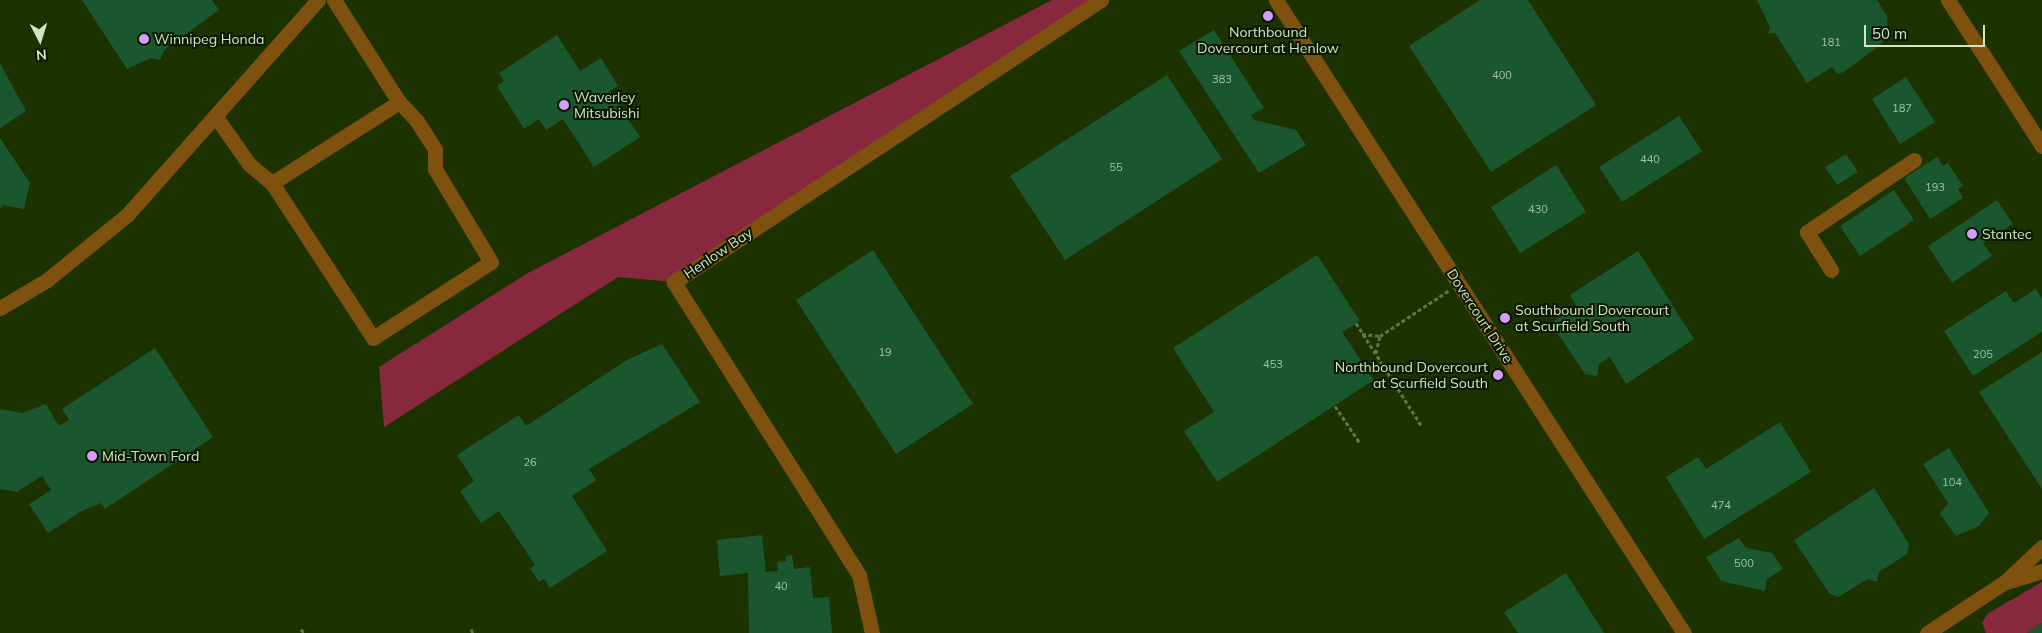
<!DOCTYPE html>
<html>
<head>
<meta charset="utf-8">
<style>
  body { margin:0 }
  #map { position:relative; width:2042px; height:633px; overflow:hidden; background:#1c3200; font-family:Mulish,sans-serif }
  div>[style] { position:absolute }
  .green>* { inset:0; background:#88283f }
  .building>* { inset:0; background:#1b572e }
  .path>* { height:3px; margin-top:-1.5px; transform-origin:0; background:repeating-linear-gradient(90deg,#617549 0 4px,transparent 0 6.5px) }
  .minor>* { height:15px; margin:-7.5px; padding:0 7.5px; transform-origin:7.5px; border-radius:7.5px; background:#7e510f }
  .dots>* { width:14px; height:14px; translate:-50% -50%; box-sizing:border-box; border:2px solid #0b1800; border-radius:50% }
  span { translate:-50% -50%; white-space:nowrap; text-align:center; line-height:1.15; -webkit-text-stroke:4px #0b1800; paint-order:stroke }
  .number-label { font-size:11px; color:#a5c29d }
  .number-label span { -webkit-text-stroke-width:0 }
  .poi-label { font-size:14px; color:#d3e5c2 }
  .left { translate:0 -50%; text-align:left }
  .right { translate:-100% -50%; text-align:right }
  .street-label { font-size:14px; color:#d3e5c2 }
  .north { position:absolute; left:15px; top:15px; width:50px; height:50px; -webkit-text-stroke:4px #0b1800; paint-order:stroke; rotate:175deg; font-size:14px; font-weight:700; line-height:20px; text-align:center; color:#d3e5c2 }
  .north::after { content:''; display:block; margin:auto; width:18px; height:22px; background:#d3e5c2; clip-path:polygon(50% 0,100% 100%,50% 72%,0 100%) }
  .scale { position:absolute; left:1864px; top:25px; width:121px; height:22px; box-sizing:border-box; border:2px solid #d3e5c2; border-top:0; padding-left:6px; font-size:15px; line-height:18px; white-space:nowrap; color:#d3e5c2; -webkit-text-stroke:4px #0b1800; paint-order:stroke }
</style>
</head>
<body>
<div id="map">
  <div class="green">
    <div style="clip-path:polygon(1052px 0,1101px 0,674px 282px,618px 277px,384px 427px,379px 367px,528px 273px)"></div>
    <div style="clip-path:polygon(2042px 582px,2042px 623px,2027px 633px,1986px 633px,1982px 623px,1987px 614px)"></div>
  </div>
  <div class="building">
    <div style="clip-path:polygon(82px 0,212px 0,219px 10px,164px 50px,160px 60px,151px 58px,127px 69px)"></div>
    <div style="clip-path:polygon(1480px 0,1528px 0,1596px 105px,1491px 172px,1409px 46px)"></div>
    <div style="clip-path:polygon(1757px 0,1877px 0,1887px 16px,1888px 32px,1880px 45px,1844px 72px,1837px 74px,1832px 67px,1807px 83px,1775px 33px,1768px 34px,1770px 27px)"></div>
    <div style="clip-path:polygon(1214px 30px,1264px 108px,1251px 115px,1254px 120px,1296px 130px,1306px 145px,1259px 173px,1179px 51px)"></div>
    <div style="clip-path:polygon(557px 35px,580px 71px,601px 58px,618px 86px,610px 91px,640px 137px,594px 167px,563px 119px,546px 130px,539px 119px,524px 129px,497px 86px,504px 81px,499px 73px)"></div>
    <div style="clip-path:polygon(0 63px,26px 111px,0 128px)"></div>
    <div style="clip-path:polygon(1167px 75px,1222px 159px,1065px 260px,1010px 176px)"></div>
    <div style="clip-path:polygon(1906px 77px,1935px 122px,1900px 144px,1872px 99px)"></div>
    <div style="clip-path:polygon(1679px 116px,1702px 151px,1622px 202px,1599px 167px)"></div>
    <div style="clip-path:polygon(0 138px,30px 183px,24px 209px,3px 205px,0 210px)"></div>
    <div style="clip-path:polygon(1846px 154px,1858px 172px,1837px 185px,1825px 167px)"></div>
    <div style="clip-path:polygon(1937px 157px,1943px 166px,1948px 163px,1963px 186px,1958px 189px,1963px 198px,1930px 219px,1904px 178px)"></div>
    <div style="clip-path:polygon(1556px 165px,1586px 212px,1520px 253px,1491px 207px)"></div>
    <div style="clip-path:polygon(1894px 190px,1914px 220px,1860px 256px,1840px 226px)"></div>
    <div style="clip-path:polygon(1997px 200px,2013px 224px,1983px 243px,1992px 256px,1952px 283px,1928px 246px)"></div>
    <div style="clip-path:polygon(873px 250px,973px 404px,896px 454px,796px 300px)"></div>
    <div style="clip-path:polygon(1638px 251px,1694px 339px,1626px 384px,1610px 357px,1599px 364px,1597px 376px,1585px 374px,1551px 323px,1577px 307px,1570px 295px)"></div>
    <div style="clip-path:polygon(1317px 255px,1360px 321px,1342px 332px,1374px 380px,1217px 482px,1184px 431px,1214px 412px,1173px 348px)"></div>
    <div style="clip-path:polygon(2036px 289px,2042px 299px,2042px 332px,1973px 376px,1944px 331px,2006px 291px,2014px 303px)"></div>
    <div style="clip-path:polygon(662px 344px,700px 402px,589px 469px,596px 480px,572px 496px,607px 551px,550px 588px,544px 579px,539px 582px,530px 568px,535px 565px,499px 511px,481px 523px,460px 491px,474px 481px,457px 455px,519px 415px,526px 426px,627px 360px)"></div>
    <div style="clip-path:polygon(155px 348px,213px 437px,105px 509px,101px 503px,82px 511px,48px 533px,29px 504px,51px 490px,42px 476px,17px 492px,0 489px,0 409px,22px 413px,46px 404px,59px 426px,69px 420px,62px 409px)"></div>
    <div style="clip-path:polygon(2042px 352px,2042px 489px,1979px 392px)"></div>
    <div style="clip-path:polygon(1780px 422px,1811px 472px,1704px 539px,1666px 477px,1698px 457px,1706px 469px)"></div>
    <div style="clip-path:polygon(1949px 448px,1989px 513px,1979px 526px,1956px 536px,1940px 514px,1948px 503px,1923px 464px)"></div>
    <div style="clip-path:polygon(1874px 488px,1909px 544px,1907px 554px,1879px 572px,1877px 582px,1868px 579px,1838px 597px,1829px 593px,1794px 540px)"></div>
    <div style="clip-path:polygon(762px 535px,766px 572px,778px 571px,777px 562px,786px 561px,786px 556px,792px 555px,794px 569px,810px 567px,813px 598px,829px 597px,832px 633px,749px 633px,748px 573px,720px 576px,717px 540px)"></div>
    <div style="clip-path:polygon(1739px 538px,1746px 548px,1772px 553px,1783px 569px,1767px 579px,1765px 591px,1721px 581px,1706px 557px)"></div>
    <div style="clip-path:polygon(1566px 573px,1604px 633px,1518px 633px,1504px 612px)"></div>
    <div style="clip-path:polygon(2042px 623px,2042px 633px,2027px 633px)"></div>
  </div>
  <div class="path">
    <div style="left:1356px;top:323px;width:121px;rotate:57.5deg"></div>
    <div style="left:1362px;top:334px;width:18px;rotate:6deg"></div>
    <div style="left:1376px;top:353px;width:17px;rotate:-77deg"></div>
    <div style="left:1380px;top:336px;width:82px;rotate:-33.5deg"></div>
    <div style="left:1335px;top:406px;width:45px;rotate:56deg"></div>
    <div style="left:301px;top:629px;width:5px;rotate:53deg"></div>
    <div style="left:471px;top:629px;width:4px;rotate:63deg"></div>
  </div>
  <div class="minor">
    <div style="left:1276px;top:0;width:753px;rotate:57.2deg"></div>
    <div style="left:1948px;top:0;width:174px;rotate:57.2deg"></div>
    <div style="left:216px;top:117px;width:57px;rotate:54.9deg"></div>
    <div style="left:249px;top:164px;width:30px;rotate:40deg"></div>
    <div style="left:272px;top:183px;width:185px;rotate:56.9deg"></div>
    <div style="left:373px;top:338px;width:140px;rotate:-32.8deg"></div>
    <div style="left:491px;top:262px;width:109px;rotate:-121.1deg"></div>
    <div style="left:435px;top:169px;width:20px;rotate:-90deg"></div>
    <div style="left:435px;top:149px;width:33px;rotate:-123deg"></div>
    <div style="left:417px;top:121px;width:26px;rotate:-133deg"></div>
    <div style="left:399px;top:102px;width:121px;rotate:-122.5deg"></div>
    <div style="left:272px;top:183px;width:151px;rotate:-32.5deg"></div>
    <div style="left:1831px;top:270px;width:45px;rotate:-122.3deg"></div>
    <div style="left:1807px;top:232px;width:129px;rotate:-33.9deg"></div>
    <div style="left:0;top:308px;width:55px;rotate:-30.8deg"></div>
    <div style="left:47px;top:280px;width:103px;rotate:-39.1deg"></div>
    <div style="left:127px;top:215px;width:288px;rotate:-48.4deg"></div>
    <div style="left:2006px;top:582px;width:38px;rotate:-17deg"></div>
    <div style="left:872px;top:633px;width:59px;rotate:-102.6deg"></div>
    <div style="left:859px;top:575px;width:347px;rotate:-122.3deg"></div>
    <div style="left:674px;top:282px;width:512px;rotate:-33.44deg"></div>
    <div style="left:1927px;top:633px;width:93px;rotate:-33.2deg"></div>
    <div style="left:2005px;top:582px;width:51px;rotate:-43.4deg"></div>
  </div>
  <div class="dots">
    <div style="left:1268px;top:16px;background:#d49cfb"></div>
    <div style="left:144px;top:39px;background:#d49cfb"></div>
    <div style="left:564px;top:105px;background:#d49cfb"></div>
    <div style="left:1972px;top:234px;background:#d49cfb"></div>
    <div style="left:1505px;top:318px;background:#d49cfb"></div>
    <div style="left:1498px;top:375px;background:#d49cfb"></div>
    <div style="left:92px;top:456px;background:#d49cfb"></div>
  </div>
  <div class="number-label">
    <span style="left:1831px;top:42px">181</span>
    <span style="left:1502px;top:75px">400</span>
    <span style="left:1222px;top:79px">383</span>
    <span style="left:1902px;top:108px">187</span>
    <span style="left:1650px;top:159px">440</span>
    <span style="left:1116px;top:167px">55</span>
    <span style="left:1935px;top:187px">193</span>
    <span style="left:1538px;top:209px">430</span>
    <span style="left:885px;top:352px">19</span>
    <span style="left:1983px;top:354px">205</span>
    <span style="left:1273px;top:364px">453</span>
    <span style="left:530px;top:462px">26</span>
    <span style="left:1952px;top:482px">104</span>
    <span style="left:1721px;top:505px">474</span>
    <span style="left:1744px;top:563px">500</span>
    <span style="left:781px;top:586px">40</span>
  </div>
  <div class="poi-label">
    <span style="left:1268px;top:40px">Northbound<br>Dovercourt at Henlow</span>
    <span class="left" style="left:154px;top:39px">Winnipeg Honda</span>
    <span class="left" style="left:574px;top:105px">Waverley<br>Mitsubishi</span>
    <span class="left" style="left:1982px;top:234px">Stantec</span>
    <span class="left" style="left:1515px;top:318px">Southbound Dovercourt<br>at Scurfield South</span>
    <span class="right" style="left:1488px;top:375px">Northbound Dovercourt<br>at Scurfield South</span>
    <span class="left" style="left:102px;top:456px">Mid-Town Ford</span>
  </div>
  <div class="street-label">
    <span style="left:718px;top:253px;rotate:-34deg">Henlow Bay</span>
    <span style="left:1480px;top:316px;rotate:57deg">Dovercourt Drive</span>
  </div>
  <div class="north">N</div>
  <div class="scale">50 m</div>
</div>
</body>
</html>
